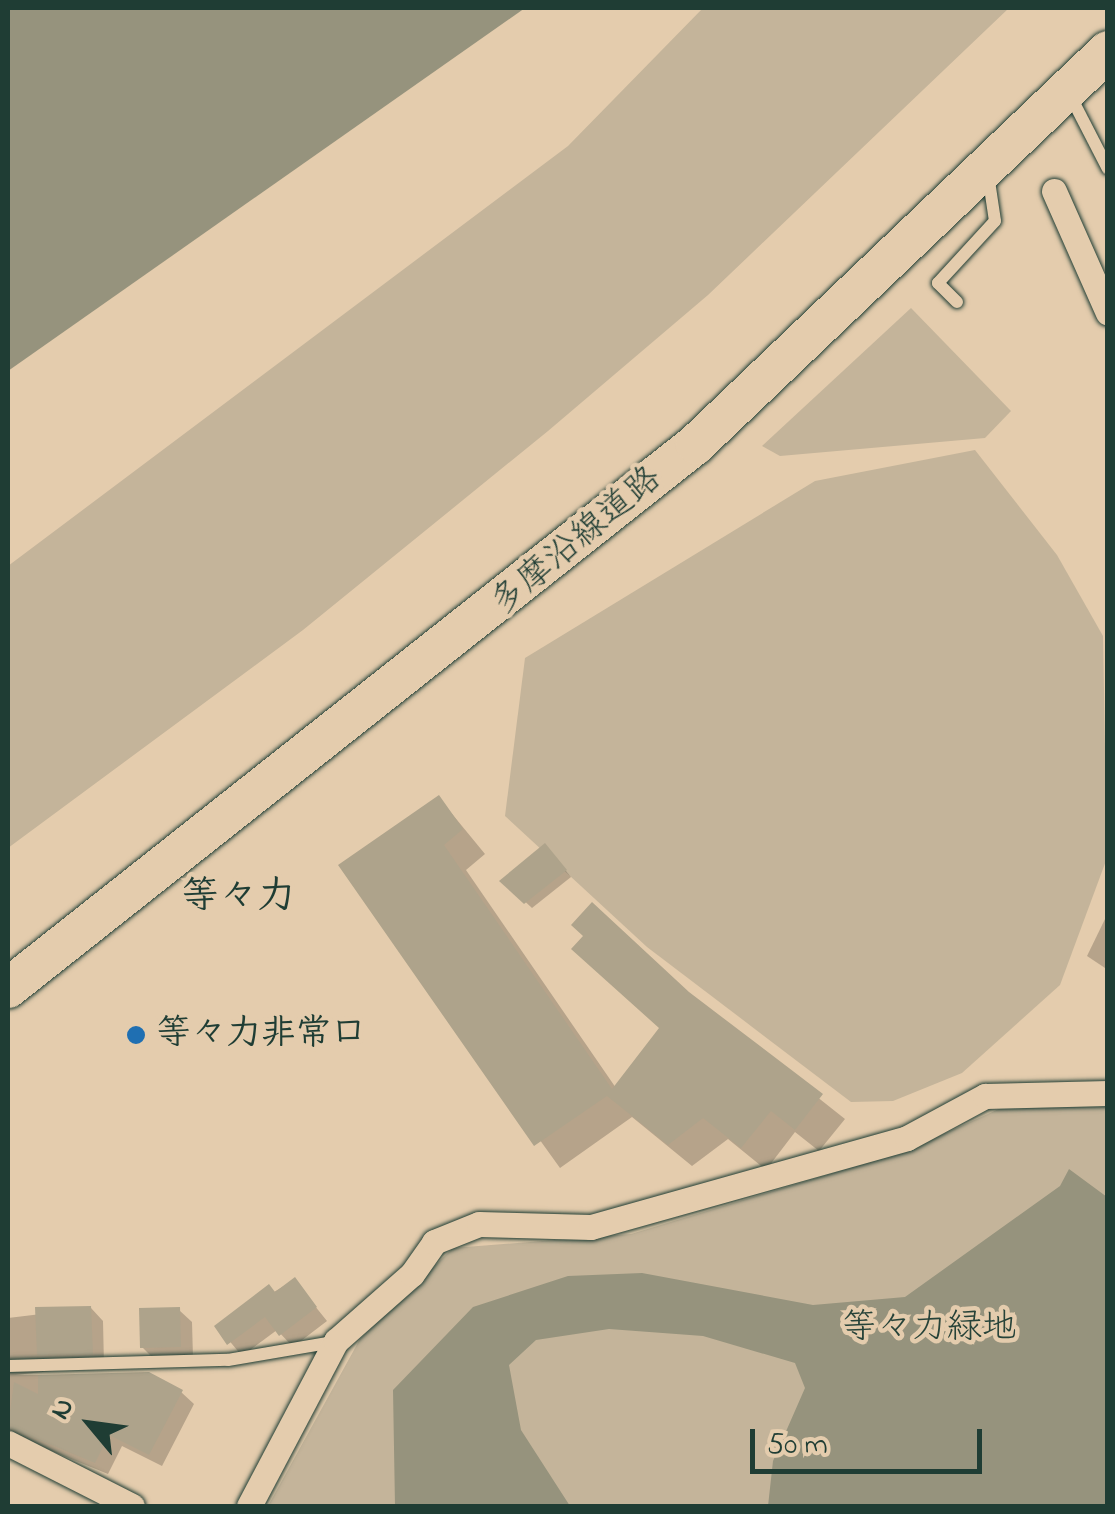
<!DOCTYPE html>
<html>
<head>
<meta charset="utf-8">
<style>
  body { margin:0 }
  #map { position:relative; width:1115px; height:1514px; overflow:hidden; background:#e4ccad; font-family:"Indie Flower","Klee One",sans-serif }
  div>[style] { position:absolute }
  .green>* { inset:0; background:#c4b49a }
  .water>* { inset:0; background:#96937d }
  .shadow>* { inset:0; background:#0003 }
  .building>* { inset:0; background:#aea38b }
  .roads { filter:drop-shadow(0 0 2px #1f3d34) drop-shadow(0 0 2px #1f3d34) }
  .service>* { height:12px; margin:-6px; padding:0 6px; transform-origin:6px; border-radius:6px; background:#e4ccad }
  .minor>* { height:25px; margin:-12.5px; padding:0 12.5px; transform-origin:12.5px; border-radius:12.5px; background:#e4ccad }
  .primary>* { height:40px; margin:-20px; padding:0 20px; transform-origin:20px; border-radius:20px; background:#e4ccad }
  .dots>* { width:28px; height:28px; translate:-50% -50%; box-sizing:border-box; border:5px solid #e4ccad; border-radius:50% }
  span { translate:-50% -50%; white-space:nowrap; text-align:center; line-height:1.15; -webkit-text-stroke:9px #e4ccad; paint-order:stroke }
  .street-label { font-size:35px; color:#1f3d34 }
  .poi-label { font-size:35px; color:#1f3d34; font-weight:700 }
  .left { translate:0 -50%; text-align:left }
  .park-label { font-size:35px; color:#274339 }
  .neighbourhood-label { font-size:38px; color:#1f3d34; font-weight:700 }
  .frame { position:absolute; inset:0; border:10px solid #1f3d34; pointer-events:none }
  .north { position:absolute; left:40px; top:1374px; width:100px; height:100px; -webkit-text-stroke:8px #e4ccad; paint-order:stroke; rotate:299deg; font-size:28px; font-weight:700; line-height:40px; text-align:center; color:#1f3d34 }
  .north::after { content:''; display:block; margin:auto; width:35px; height:45px; background:#1f3d34; clip-path:polygon(50% 0,100% 100%,50% 72%,0 100%) }
  .scale { position:absolute; left:750px; top:1429px; width:232px; height:45px; box-sizing:border-box; border:5px solid #1f3d34; border-top:0; padding-left:12px; font-size:30px; line-height:35px; white-space:nowrap; color:#1f3d34; -webkit-text-stroke:8px #e4ccad; paint-order:stroke }
</style>
</head>
<body>
<div id="map">
  <div class="green">
    <div style="clip-path:polygon(703px 8px,1009px 8px,708px 295px,548px 431px,303px 630px,8px 848px,8px 566px,568px 146px)"></div>
    <div style="clip-path:polygon(911px 308px,1011px 411px,985px 438px,780px 456px,762px 446px)"></div>
    <div style="clip-path:polygon(975px 450px,1057px 555px,1103px 636px,1107px 858px,1060px 985px,962px 1073px,893px 1101px,851px 1102px,647px 947px,505px 816px,525px 658px,815px 481px)"></div>
    <div style="clip-path:polygon(1107px 1102px,1107px 1506px,268px 1506px,360px 1339px,453px 1248px,631px 1234px,906px 1151px,1010px 1104px)"></div>
  </div>
  <div class="water">
    <div style="clip-path:polygon(8px 8px,525px 8px,8px 371px)"></div>
    <div style="clip-path:polygon(1069px 1169px,1107px 1197px,1107px 1506px,768px 1506px,773px 1461px,805px 1388px,795px 1363px,703px 1336px,609px 1329px,536px 1340px,509px 1365px,521px 1430px,570px 1506px,395px 1506px,393px 1390px,473px 1307px,568px 1276px,642px 1273px,813px 1305px,905px 1297px,1060px 1186px)"></div>
  </div>
  <div class="shadow">
    <div style="clip-path:polygon(439px 798px,485px 854px,466px 870px,616px 1088px,687px 994px,845px 1119px,819px 1151px,795px 1132px,766px 1170px,728px 1139px,692px 1166px,632px 1117px,560px 1168px,342px 865px)"></div>
    <div style="clip-path:polygon(550px 852px,571px 877px,532px 908px,503px 881px)"></div>
    <div style="clip-path:polygon(1105px 919px,1108px 921px,1108px 970px,1087px 956px)"></div>
    <div style="clip-path:polygon(294px 1280px,327px 1321px,293px 1347px,277px 1330px,242px 1356px,217px 1326px)"></div>
    <div style="clip-path:polygon(91px 1308px,103px 1321px,104px 1365px,16px 1375px,148px 1375px,181px 1392px,194px 1404px,162px 1466px,122px 1446px,108px 1474px,17px 1437px,8px 1454px,8px 1318px)"></div>
    <div style="clip-path:polygon(179px 1310px,192px 1322px,193px 1358px,155px 1360px,142px 1347px)"></div>
  </div>
  <div class="building">
    <div style="clip-path:polygon(439px 795px,463px 829px,444px 845px,612px 1089px,659px 1028px,571px 949px,583px 936px,571px 925px,592px 902px,689px 992px,823px 1094px,795px 1130px,771px 1111px,741px 1148px,703px 1118px,668px 1145px,607px 1096px,534px 1146px,338px 865px)"></div>
    <div style="clip-path:polygon(545px 843px,567px 870px,524px 904px,499px 881px)"></div>
    <div style="clip-path:polygon(295px 1277px,317px 1307px,279px 1336px,265px 1317px,227px 1345px,214px 1326px,269px 1284px,275px 1292px)"></div>
    <div style="clip-path:polygon(91px 1306px,93px 1354px,37px 1355px,35px 1307px)"></div>
    <div style="clip-path:polygon(180px 1307px,181px 1347px,140px 1348px,139px 1308px)"></div>
    <div style="clip-path:polygon(149px 1372px,183px 1390px,149px 1455px,109px 1435px,95px 1463px,8px 1427px,14px 1382px,38px 1394px,38px 1375px)"></div>
  </div>
  <div class="roads">
    <div class="service">
      <div style="left:1069px;top:93px;width:85px;rotate:62.8deg"></div>
      <div style="left:957px;top:302px;width:27px;rotate:-135deg"></div>
      <div style="left:938px;top:283px;width:84px;rotate:-47.4deg"></div>
      <div style="left:995px;top:221px;width:48px;rotate:-98.5deg"></div>
      <div style="left:8px;top:1366px;width:220px;rotate:-1.6deg"></div>
      <div style="left:228px;top:1360px;width:107px;rotate:-9.7deg"></div>
    </div>
    <div class="minor">
      <div style="left:1054px;top:191px;width:133px;rotate:66.1deg"></div>
      <div style="left:8px;top:1443px;width:139px;rotate:26.9deg"></div>
      <div style="left:249px;top:1506px;width:187px;rotate:-62.2deg"></div>
      <div style="left:336px;top:1341px;width:101px;rotate:-41.4deg"></div>
      <div style="left:412px;top:1274px;width:39px;rotate:-55deg"></div>
      <div style="left:434px;top:1242px;width:48px;rotate:-21.8deg"></div>
      <div style="left:479px;top:1224px;width:112px;rotate:1.5deg"></div>
      <div style="left:591px;top:1227px;width:328px;rotate:-15.7deg"></div>
      <div style="left:907px;top:1138px;width:89px;rotate:-28.3deg"></div>
      <div style="left:985px;top:1096px;width:123px;rotate:-1.4deg"></div>
    </div>
    <div class="primary">
      <div style="left:8px;top:988px;width:877px;rotate:-38.33deg"></div>
      <div style="left:696px;top:444px;width:569px;rotate:-43.65deg"></div>
    </div>
  </div>
  <div class="dots">
    <div style="left:136px;top:1035px;background:#1f6fb2"></div>
  </div>
  <div class="street-label">
    <span style="left:577px;top:542px;rotate:-40deg">多摩沿線道路</span>
  </div>
  <div class="poi-label">
    <span class="left" style="left:156px;top:1035px">等々力非常口</span>
  </div>
  <div class="park-label">
    <span style="left:929px;top:1329px">等々力緑地</span>
  </div>
  <div class="neighbourhood-label">
    <span style="left:238px;top:899px">等々力</span>
  </div>
  <div class="frame"></div>
  <div class="north">N</div>
  <div class="scale">50 m</div>
</div>
</body>
</html>
